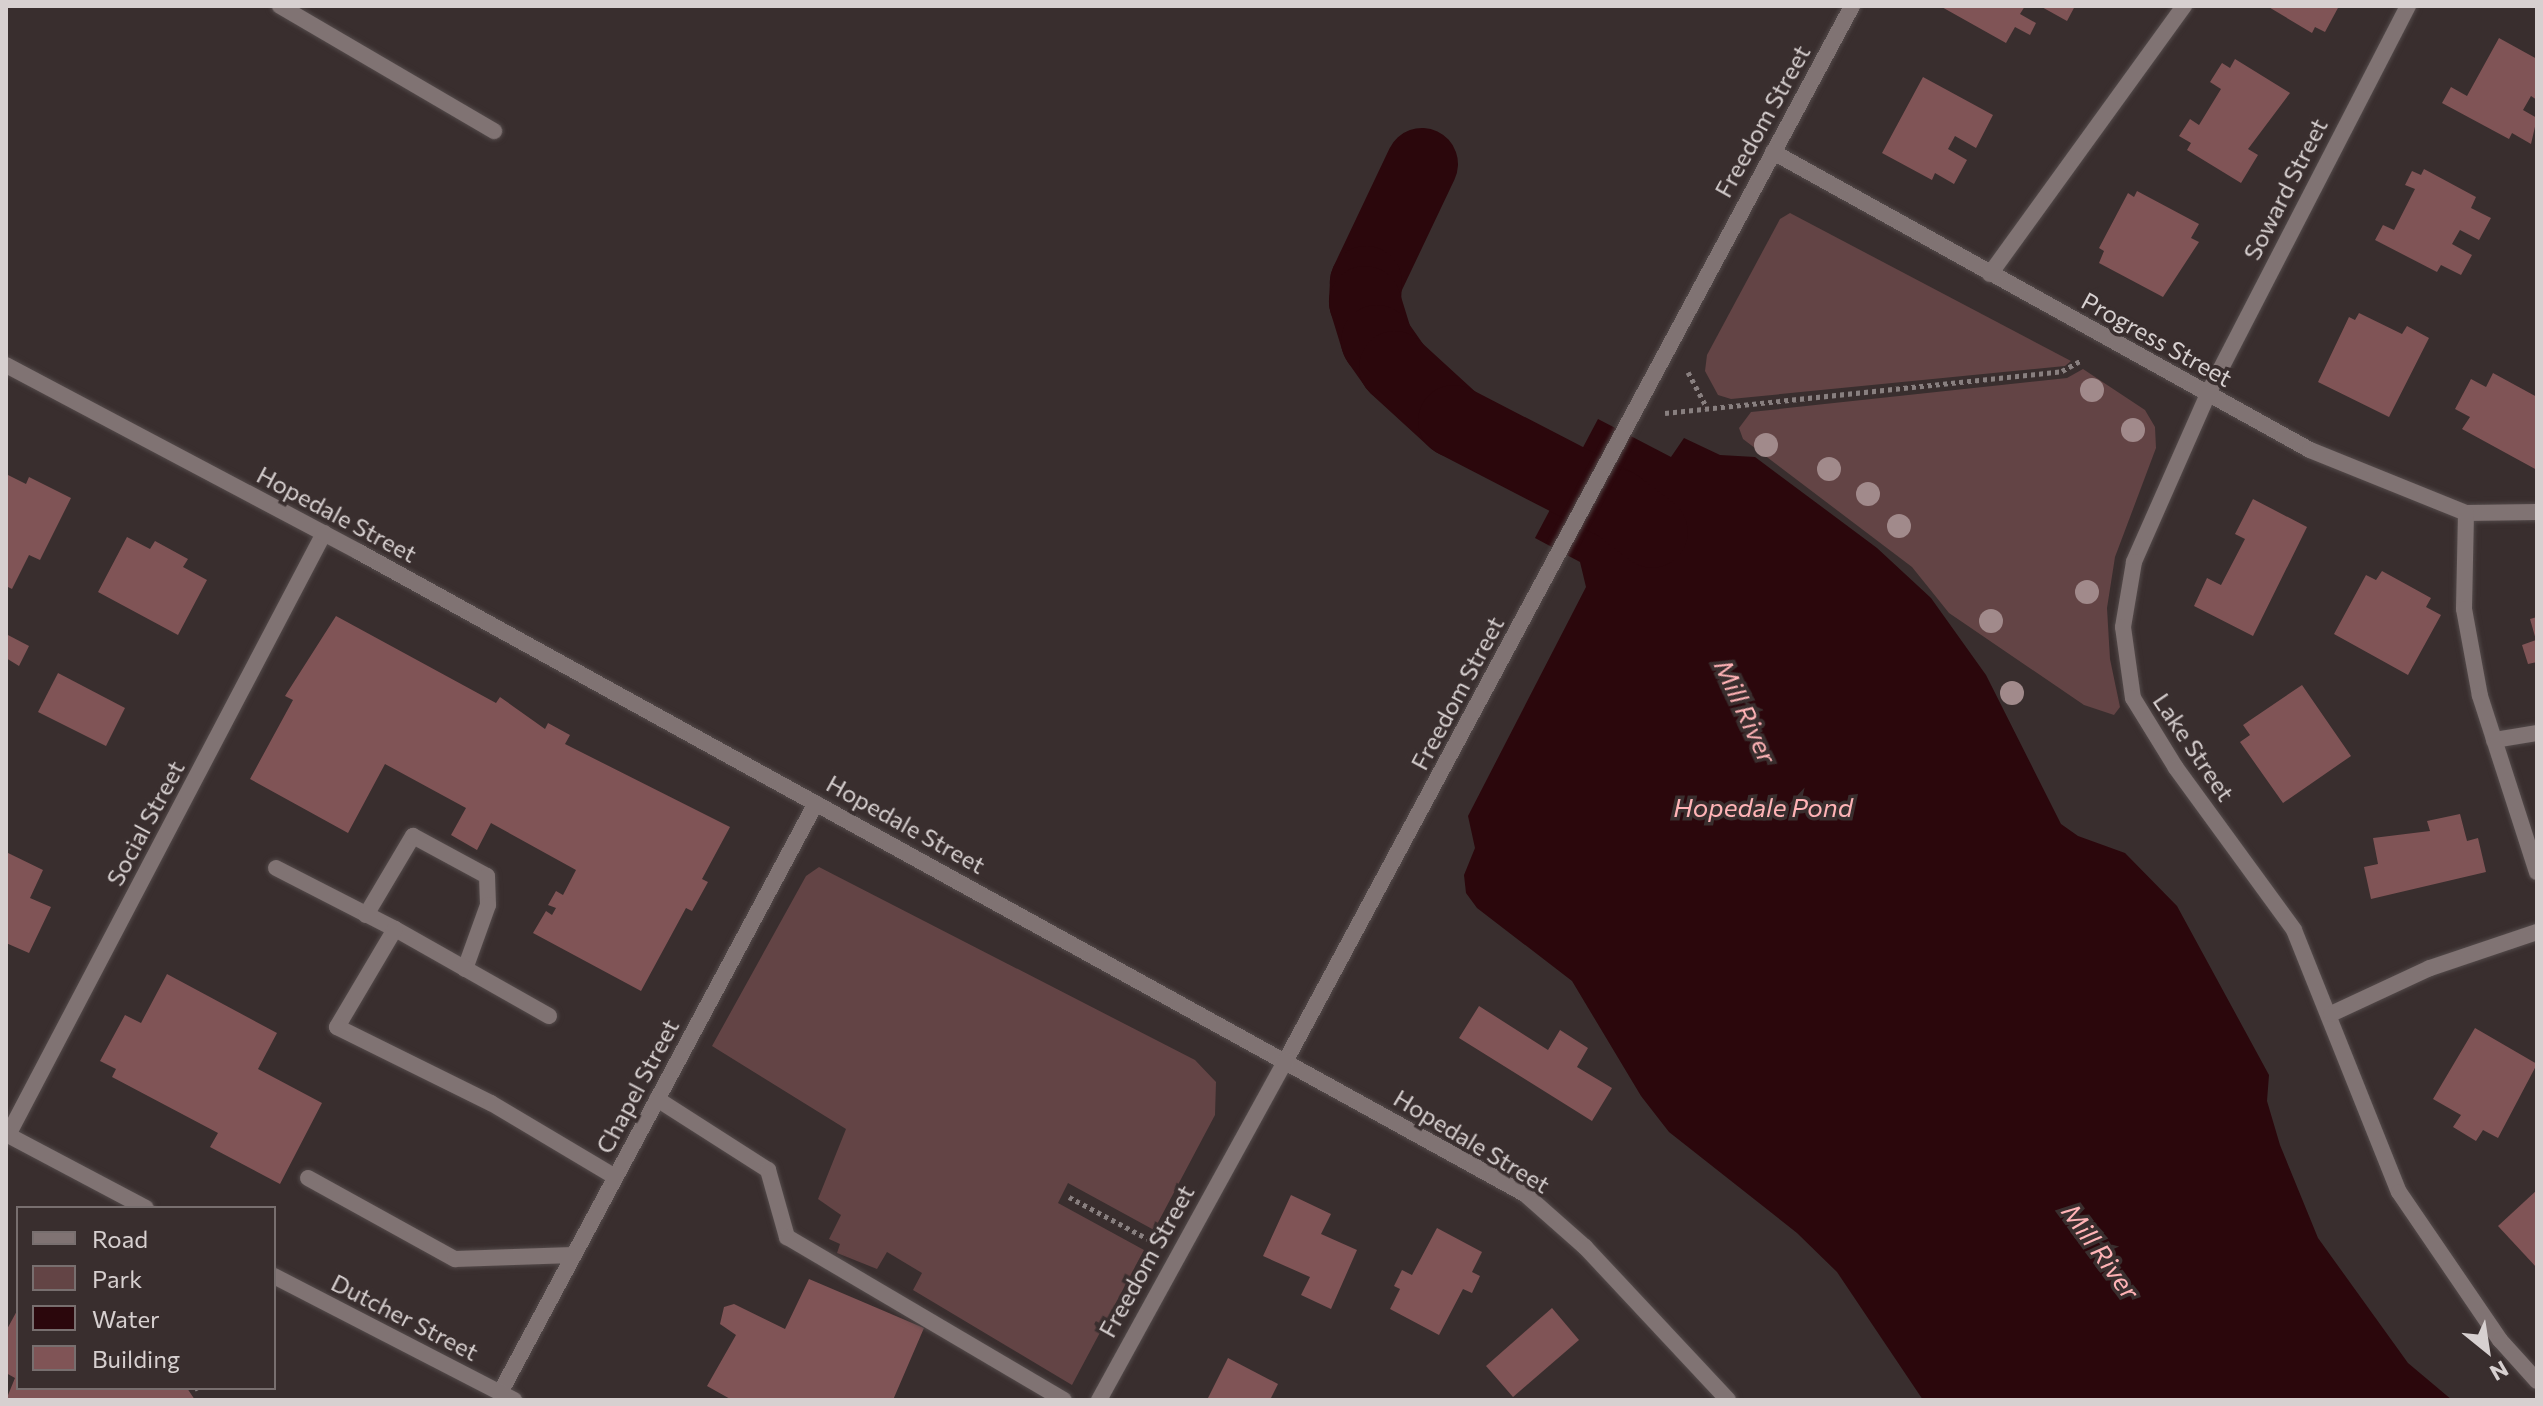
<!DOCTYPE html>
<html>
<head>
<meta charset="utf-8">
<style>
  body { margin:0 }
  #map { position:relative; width:2543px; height:1406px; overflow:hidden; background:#392e2e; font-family:Commissioner,sans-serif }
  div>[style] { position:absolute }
  .green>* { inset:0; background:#634445 }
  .water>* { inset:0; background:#2b070c }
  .river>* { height:72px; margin:-36px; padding:0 36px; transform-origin:36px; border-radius:36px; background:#2b070c }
  .building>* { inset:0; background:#805456 }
  .path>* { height:5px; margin-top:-2.5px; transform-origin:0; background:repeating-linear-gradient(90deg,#887f7f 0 4px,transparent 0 8px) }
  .roads { filter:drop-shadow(0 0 2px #534a4a) drop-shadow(0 0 2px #534a4a) }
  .service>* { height:16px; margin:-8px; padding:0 8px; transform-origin:8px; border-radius:8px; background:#807373 }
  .minor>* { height:16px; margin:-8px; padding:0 8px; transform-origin:8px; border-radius:8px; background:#807373 }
  .tertiary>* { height:16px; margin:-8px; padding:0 8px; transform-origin:8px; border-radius:8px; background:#807373 }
  .trees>* { width:24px; height:24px; margin:-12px; border-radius:50%; background:#a18a8b }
  span { translate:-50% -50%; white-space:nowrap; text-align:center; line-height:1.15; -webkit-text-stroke:7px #392e2e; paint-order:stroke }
  .street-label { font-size:24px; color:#d7d0d0 }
  .water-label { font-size:26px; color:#ffb3b6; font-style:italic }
  .frame { position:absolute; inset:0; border:8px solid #d7d0d0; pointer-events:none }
  .legend { position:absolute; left:16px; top:1206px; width:260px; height:184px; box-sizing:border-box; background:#392e2e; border:2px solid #786f6f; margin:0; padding:10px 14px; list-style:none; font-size:24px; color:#d7d0d0 }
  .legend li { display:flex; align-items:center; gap:16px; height:40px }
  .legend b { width:40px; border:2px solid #786f6f }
  .north { position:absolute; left:2447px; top:1310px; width:80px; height:80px; -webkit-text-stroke:6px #392e2e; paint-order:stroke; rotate:150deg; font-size:22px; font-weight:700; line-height:32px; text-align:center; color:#d7d0d0 }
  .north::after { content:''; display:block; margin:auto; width:28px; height:36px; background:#d7d0d0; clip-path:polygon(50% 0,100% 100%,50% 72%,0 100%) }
</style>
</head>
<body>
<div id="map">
  <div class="green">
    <div style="clip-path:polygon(1790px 213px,2071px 361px,2065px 366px,1731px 399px,1718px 395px,1705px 371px,1707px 355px,1780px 219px)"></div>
    <div style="clip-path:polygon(2083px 369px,2145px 410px,2155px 427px,2156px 448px,2115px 557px,2107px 608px,2110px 659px,2120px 707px,2114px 715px,2084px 705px,1949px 613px,1912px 567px,1743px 439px,1739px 428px,1751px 412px,2067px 378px)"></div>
    <div style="clip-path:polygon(819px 867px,1195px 1060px,1216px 1082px,1215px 1115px,1154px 1230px,1068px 1183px,1058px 1203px,1144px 1250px,1072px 1385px,913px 1290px,922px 1273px,887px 1252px,877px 1269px,837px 1253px,840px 1244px,829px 1239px,841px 1215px,818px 1199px,846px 1129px,712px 1046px,806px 876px)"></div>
  </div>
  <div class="water">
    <div style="clip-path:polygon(1598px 419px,1671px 457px,1684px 438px,1720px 455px,1755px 457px,1877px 548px,1931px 598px,1986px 675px,2061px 824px,2078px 836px,2125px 853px,2177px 906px,2269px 1075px,2267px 1101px,2280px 1145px,2318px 1238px,2408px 1363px,2452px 1400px,1923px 1400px,1837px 1272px,1797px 1233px,1669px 1132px,1641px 1096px,1572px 981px,1477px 908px,1466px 893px,1464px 875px,1475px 848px,1468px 816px,1586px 587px,1580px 562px,1535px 538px)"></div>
  </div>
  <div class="river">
    <div style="left:1422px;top:164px;width:131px;rotate:115.4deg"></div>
    <div style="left:1366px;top:282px;width:20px;rotate:93deg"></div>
    <div style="left:1365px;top:302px;width:41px;rotate:72.9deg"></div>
    <div style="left:1377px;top:341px;width:32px;rotate:55deg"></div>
    <div style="left:1395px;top:367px;width:80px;rotate:42.5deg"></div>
    <div style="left:1454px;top:421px;width:183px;rotate:27.3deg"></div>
    <div style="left:1617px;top:505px;width:44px;rotate:37.6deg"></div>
  </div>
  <div class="building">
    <div style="clip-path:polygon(1940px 6px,2025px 6px,2020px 14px,2036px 23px,2030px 35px,2015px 27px,2006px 43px)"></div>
    <div style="clip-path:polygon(2040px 6px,2075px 6px,2067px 21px)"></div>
    <div style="clip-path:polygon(2267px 6px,2339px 6px,2325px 32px,2315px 27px,2312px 33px)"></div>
    <div style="clip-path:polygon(2499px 38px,2537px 59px,2537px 100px,2531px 96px,2523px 110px,2537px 118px,2531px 144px,2512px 133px,2509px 139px,2442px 103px,2451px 87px,2467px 96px)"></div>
    <div style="clip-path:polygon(2235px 59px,2290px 93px,2248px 149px,2258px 155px,2241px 183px,2187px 150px,2191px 143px,2179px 136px,2190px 119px,2199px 125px,2221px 89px,2210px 82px,2222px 63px,2230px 68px)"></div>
    <div style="clip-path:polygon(1923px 77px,1993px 115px,1976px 148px,1955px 136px,1948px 149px,1967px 160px,1954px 184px,1935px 173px,1932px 180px,1882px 153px)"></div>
    <div style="clip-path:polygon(2424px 169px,2476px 197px,2471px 208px,2491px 218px,2479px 240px,2460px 230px,2452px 244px,2472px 255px,2461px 275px,2441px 265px,2437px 272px,2375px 240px,2383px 225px,2394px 230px,2415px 189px,2405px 185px,2412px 171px,2421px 175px)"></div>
    <div style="clip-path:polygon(2137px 191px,2199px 224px,2191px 238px,2199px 242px,2163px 297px,2099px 263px,2104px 251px,2099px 248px,2128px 193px,2134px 197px)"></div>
    <div style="clip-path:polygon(2359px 313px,2402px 334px,2407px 326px,2429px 338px,2389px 417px,2318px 382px,2349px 317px,2355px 320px)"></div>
    <div style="clip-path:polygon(2493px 373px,2537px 397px,2537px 470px,2462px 429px,2470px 417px,2455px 409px,2471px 379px,2486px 387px)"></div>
    <div style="clip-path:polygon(8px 475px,26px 484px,29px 477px,71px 498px,40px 560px,29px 555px,12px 589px,6px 586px)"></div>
    <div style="clip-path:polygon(2253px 499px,2307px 527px,2253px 636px,2194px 606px,2207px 578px,2221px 585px,2245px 539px,2235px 534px)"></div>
    <div style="clip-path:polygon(127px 537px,150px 549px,155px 541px,188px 559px,183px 567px,207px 580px,178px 635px,98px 592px)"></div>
    <div style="clip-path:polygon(2382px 571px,2431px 598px,2426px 607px,2441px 615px,2408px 675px,2334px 634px,2366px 575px,2376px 580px)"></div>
    <div style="clip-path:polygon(336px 616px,496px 703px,500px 697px,545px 729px,548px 723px,570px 735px,565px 744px,730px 827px,702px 879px,708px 882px,692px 911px,686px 908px,641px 991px,533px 933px,546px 911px,552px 915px,556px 908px,548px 905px,556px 891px,563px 895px,576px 870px,491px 823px,477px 850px,451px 835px,466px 808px,385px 764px,348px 833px,250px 779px,293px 700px,285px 696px)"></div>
    <div style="clip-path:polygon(2537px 617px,2537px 662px,2528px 664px,2522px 645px,2536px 640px,2530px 619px)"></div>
    <div style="clip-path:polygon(6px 634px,29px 646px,19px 666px,6px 658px)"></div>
    <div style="clip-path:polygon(58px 673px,125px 708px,106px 746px,38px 712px)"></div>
    <div style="clip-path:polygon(2302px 685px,2351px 756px,2283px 803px,2240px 742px,2250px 735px,2243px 725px)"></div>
    <div style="clip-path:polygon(2460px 814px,2467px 841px,2478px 838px,2486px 872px,2371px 899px,2364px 867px,2378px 864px,2373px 838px,2430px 831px,2427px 821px)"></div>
    <div style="clip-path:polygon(6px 852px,43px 870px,30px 898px,51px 907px,29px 953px,6px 943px)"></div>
    <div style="clip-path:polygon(167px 974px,277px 1033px,258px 1069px,322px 1103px,280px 1184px,210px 1147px,218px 1133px,112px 1077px,116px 1069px,100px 1061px,125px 1015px,141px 1023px)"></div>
    <div style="clip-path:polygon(1479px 1006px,1548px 1050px,1560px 1030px,1588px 1048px,1577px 1067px,1612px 1088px,1592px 1121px,1459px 1038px)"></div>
    <div style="clip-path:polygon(2475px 1028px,2537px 1064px,2498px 1138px,2483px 1130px,2476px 1141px,2453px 1127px,2461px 1115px,2433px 1099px)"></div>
    <div style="clip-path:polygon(2537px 1190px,2537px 1268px,2498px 1226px)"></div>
    <div style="clip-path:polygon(1291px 1195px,1331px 1214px,1321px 1234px,1357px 1250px,1331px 1309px,1301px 1295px,1310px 1277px,1263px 1256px)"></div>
    <div style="clip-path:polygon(1437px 1228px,1482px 1252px,1472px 1272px,1480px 1276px,1472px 1293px,1463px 1289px,1439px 1335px,1390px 1309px,1400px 1289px,1394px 1286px,1402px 1270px,1412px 1275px)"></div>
    <div style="clip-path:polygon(809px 1279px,924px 1328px,893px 1400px,732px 1400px,707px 1386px,736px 1335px,720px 1324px,724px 1307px,734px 1304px,785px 1329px)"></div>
    <div style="clip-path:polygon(1552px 1308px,1579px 1340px,1513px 1397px,1486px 1366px)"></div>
    <div style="clip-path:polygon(18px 1309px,18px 1388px,187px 1388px,195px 1400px,6px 1400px,15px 1378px,6px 1373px,6px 1331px)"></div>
    <div style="clip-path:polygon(1228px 1358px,1278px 1384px,1270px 1400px,1207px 1400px)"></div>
  </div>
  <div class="path">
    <div style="left:1688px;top:372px;width:41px;rotate:62.2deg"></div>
    <div style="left:1665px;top:413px;width:399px;rotate:-6deg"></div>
    <div style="left:2062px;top:371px;width:23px;rotate:-29deg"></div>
    <div style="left:1069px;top:1197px;width:96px;rotate:27.9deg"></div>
    <div style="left:197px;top:1388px;width:2px;rotate:63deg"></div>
  </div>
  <div class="roads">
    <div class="service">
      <div style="left:280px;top:6px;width:248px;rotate:30.3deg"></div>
      <div style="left:1990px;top:274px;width:331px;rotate:-54.1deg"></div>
      <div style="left:2494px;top:740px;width:44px;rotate:-9.2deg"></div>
      <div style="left:276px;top:868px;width:134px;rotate:27.1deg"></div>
      <div style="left:366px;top:915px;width:92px;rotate:-59.3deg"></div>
      <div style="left:413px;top:836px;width:84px;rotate:28.4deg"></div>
      <div style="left:487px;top:876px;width:29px;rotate:88deg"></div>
      <div style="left:488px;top:905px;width:68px;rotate:109.8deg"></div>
      <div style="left:549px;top:1016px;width:177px;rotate:-150.5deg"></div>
      <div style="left:395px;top:929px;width:114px;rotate:120.6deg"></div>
      <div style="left:337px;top:1027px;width:172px;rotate:26.3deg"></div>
      <div style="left:491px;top:1103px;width:144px;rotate:30.8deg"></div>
      <div style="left:657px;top:1099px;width:132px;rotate:32.6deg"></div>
      <div style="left:768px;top:1170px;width:70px;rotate:74.2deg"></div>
      <div style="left:787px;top:1237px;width:321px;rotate:30.5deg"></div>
      <div style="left:308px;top:1178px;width:168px;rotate:28.9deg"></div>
      <div style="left:455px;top:1259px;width:118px;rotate:-1.9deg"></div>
    </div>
    <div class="minor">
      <div style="left:2408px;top:6px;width:437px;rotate:117.3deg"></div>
      <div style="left:2208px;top:394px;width:184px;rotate:113.8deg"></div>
      <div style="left:2134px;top:562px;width:66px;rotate:99.6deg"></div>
      <div style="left:2123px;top:627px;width:72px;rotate:82deg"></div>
      <div style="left:2133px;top:698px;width:82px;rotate:58.4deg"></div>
      <div style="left:2176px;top:768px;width:200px;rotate:53.9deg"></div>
      <div style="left:2294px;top:930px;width:282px;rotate:68.2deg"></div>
      <div style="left:2399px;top:1192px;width:179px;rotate:55.7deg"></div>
      <div style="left:2500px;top:1340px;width:55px;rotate:47.9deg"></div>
      <div style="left:1773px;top:152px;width:614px;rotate:29.03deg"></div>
      <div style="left:2310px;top:450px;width:168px;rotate:22deg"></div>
      <div style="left:2466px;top:513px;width:71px;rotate:-0.8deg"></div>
      <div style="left:2466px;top:513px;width:96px;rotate:91.2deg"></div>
      <div style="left:2464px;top:609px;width:88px;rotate:79.6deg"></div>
      <div style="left:2480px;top:696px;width:185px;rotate:72.1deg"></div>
      <div style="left:2331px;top:1014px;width:109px;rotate:-24.9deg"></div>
      <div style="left:2430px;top:968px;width:113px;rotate:-18.6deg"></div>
      <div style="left:1286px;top:1060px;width:1196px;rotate:-61.76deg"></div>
      <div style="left:8px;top:1135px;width:680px;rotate:-62.3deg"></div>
      <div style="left:500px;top:1393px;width:669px;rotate:-61.83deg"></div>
    </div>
    <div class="tertiary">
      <div style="left:6px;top:365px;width:399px;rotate:27.9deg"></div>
      <div style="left:359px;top:552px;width:1331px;rotate:28.84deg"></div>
      <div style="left:1525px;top:1194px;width:80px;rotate:41.5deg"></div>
      <div style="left:1585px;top:1247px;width:209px;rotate:46.9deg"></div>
      <div style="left:6px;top:1134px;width:158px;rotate:27.9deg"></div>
      <div style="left:274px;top:1276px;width:270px;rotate:27.3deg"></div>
      <div style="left:1099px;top:1400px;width:388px;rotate:-61.2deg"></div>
    </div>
  </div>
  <div class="trees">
    <div style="left:2092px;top:390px"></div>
    <div style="left:2133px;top:430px"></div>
    <div style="left:1766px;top:445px"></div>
    <div style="left:1829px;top:469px"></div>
    <div style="left:1868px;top:494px"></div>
    <div style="left:1899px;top:526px"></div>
    <div style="left:2087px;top:592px"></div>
    <div style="left:1991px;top:621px"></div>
    <div style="left:2012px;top:693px"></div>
  </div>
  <div class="street-label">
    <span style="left:1762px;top:121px;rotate:-61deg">Freedom Street</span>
    <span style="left:2285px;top:189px;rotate:-63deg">Soward Street</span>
    <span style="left:2157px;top:339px;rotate:29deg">Progress Street</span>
    <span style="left:337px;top:514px;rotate:28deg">Hopedale Street</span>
    <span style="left:1457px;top:693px;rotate:-62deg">Freedom Street</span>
    <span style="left:2194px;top:747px;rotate:56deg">Lake Street</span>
    <span style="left:145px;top:823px;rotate:-62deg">Social Street</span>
    <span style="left:906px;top:824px;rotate:29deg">Hopedale Street</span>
    <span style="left:637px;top:1086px;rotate:-62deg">Chapel Street</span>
    <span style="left:1472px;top:1141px;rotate:31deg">Hopedale Street</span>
    <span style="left:1146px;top:1261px;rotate:-61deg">Freedom Street</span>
    <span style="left:405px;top:1317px;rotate:27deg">Dutcher Street</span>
  </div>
  <div class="water-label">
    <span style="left:1746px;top:711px;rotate:65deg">Mill River</span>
    <span style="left:1763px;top:807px">Hopedale Pond</span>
    <span style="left:2101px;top:1251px;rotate:54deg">Mill River</span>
  </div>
  <div class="frame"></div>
  <ul class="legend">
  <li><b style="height:10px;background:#807373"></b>Road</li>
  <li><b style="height:22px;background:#634445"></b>Park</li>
  <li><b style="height:22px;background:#2b070c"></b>Water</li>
  <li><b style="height:22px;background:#805456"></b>Building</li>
  </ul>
  <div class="north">N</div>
</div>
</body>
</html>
